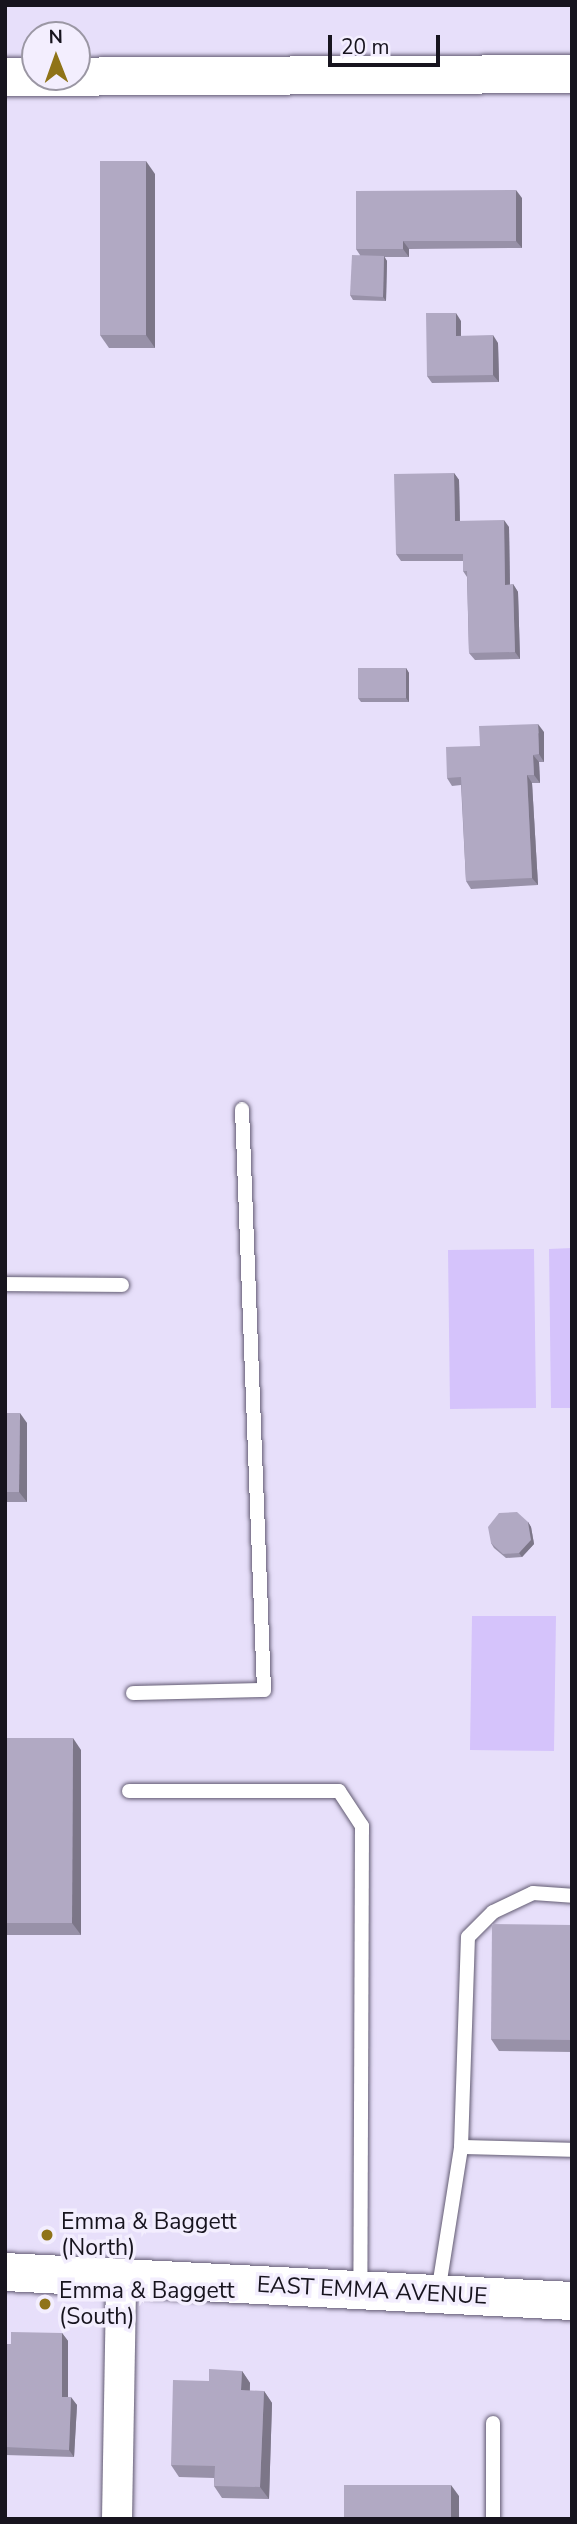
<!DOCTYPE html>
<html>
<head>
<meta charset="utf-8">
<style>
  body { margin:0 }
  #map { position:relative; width:577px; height:2524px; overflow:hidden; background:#e7dffa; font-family:"Nunito Sans",sans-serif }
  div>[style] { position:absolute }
  .green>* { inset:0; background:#d5c3fb }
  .roads { filter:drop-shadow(0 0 2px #625b72) drop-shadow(0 0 2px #625b72) }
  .lane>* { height:14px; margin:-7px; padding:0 7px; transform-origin:7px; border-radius:7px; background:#fff }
  .street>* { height:30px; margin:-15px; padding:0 15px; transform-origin:15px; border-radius:15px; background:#fff }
  .secondary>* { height:38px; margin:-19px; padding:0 19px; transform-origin:19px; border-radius:19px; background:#fff }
  .wall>* { inset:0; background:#9891a8 }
  .shaded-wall>* { inset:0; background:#7c7688 }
  .building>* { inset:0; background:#b1a9c3 }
  .dots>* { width:19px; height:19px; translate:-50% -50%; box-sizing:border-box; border:4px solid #f3eefe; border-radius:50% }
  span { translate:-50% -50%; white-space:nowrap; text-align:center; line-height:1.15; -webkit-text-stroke:7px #f3eefe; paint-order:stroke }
  .poi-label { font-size:23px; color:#17141e }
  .left { translate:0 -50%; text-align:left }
  .street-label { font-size:23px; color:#17141e }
  .frame { position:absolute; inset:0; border:7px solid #17141e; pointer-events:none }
  .north { position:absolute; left:21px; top:21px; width:70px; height:70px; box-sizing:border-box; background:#f3eefe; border:2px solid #9b97a4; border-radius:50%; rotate:359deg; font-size:19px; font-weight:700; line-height:28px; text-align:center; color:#17141e }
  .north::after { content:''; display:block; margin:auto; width:24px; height:32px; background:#8f7318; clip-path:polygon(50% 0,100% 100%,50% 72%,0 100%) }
  .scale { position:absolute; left:328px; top:35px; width:112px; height:32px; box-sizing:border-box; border:4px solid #17141e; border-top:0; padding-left:9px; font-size:21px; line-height:24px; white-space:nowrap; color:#17141e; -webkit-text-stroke:5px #f3eefe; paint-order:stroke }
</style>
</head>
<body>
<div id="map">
  <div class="green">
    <div style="clip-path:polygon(572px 1248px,572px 1408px,551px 1408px,549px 1249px)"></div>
    <div style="clip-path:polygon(534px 1249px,536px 1408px,450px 1409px,448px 1250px)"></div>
    <div style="clip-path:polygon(472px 1616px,556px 1616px,554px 1751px,470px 1750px)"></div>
  </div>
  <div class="roads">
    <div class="lane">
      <div style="left:5px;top:1284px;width:117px;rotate:0.5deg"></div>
      <div style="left:133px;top:1693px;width:131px;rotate:-1.3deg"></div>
      <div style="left:264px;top:1690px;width:581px;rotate:-92.17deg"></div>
      <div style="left:129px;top:1791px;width:210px"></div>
      <div style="left:339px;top:1791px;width:42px;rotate:56.7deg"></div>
      <div style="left:362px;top:1826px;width:462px;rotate:90.2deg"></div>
      <div style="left:461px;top:2147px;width:111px;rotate:1.5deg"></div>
      <div style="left:438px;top:2293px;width:148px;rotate:-81deg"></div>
      <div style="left:461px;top:2147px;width:210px;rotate:-88.1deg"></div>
      <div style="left:468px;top:1937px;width:35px;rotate:-45deg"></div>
      <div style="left:493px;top:1912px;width:44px;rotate:-25.4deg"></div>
      <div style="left:533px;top:1893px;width:39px;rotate:4deg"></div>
      <div style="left:493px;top:2519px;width:96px;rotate:-90deg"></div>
    </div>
    <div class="street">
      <div style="left:117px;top:2519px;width:240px;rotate:-89deg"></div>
    </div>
    <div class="secondary">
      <div style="left:5px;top:77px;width:567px;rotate:-0.3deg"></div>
      <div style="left:5px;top:2272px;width:568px;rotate:2.93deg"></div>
    </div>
  </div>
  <div class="wall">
    <div style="clip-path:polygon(155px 174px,155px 348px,109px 348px,100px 335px)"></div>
    <div style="clip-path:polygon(522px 198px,522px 248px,409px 249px,409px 257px,384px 257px,387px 261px,386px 301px,353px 300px,350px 295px,360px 255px,356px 249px)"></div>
    <div style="clip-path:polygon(461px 321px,461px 336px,498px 343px,499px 382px,432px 383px,427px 376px)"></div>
    <div style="clip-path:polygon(454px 473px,459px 480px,460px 521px,509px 527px,510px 585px,513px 584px,518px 592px,520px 659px,475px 660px,469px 653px,467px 577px,463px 571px,463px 561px,401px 561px,396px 554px)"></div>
    <div style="clip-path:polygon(406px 668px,409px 673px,409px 702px,361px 702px,358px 698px)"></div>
    <div style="clip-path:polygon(544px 732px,544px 762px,539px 762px,540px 783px,532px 783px,538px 885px,471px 889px,466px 881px,461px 785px,452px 786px,447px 778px,480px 746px)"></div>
    <div style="clip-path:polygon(5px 1413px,27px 1423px,27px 1502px,5px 1502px)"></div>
    <div style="clip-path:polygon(528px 1522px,531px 1527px,534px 1544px,522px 1557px,506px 1558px,494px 1548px,491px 1543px)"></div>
    <div style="clip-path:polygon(5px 1738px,81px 1750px,81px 1935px,5px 1935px)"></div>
    <div style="clip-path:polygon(572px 1925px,572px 2052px,499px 2051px,491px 2039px)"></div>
    <div style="clip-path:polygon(62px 2333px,68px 2341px,68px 2397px,77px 2405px,74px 2457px,5px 2455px,5px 2407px)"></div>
    <div style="clip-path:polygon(242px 2371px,250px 2383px,250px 2391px,264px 2391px,272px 2403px,269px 2499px,222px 2498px,214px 2486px,214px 2478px,179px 2477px,171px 2465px,209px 2381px)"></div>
  </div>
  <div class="shaded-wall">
    <div style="clip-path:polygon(146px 161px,155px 174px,155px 348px,146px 335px)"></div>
    <div style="clip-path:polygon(516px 190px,522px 198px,522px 248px,516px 241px)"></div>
    <div style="clip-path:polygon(403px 241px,409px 249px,409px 257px,403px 249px)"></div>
    <div style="clip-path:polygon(384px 256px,387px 261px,386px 301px,383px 297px)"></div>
    <div style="clip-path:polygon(456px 313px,461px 321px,461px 343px,456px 336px)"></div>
    <div style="clip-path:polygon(493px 335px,498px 343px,499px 382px,493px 375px)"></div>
    <div style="clip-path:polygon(454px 473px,459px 480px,460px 528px,455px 521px)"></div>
    <div style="clip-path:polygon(504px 520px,509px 527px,510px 592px,505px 585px)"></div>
    <div style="clip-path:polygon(513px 584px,518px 592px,520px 659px,515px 652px)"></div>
    <div style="clip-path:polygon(406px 668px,409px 673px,409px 702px,406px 698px)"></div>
    <div style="clip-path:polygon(538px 724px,544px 732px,544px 762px,539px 754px)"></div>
    <div style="clip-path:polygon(533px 755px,539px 762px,540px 783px,534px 775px)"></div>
    <div style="clip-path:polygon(527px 775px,532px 783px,538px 885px,532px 878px)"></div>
    <div style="clip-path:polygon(20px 1413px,27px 1423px,27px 1502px,19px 1492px)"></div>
    <div style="clip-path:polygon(528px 1522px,531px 1527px,534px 1544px,522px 1557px,519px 1553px)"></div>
    <div style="clip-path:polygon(73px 1738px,81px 1750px,81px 1935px,72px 1923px)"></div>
    <div style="clip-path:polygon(62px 2333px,68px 2341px,68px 2404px,62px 2397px)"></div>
    <div style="clip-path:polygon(242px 2371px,250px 2383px,249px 2402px,241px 2390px)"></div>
    <div style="clip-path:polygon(264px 2391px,272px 2403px,269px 2499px,260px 2487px)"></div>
    <div style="clip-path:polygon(71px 2397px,77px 2405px,74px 2457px,69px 2450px)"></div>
    <div style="clip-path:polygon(451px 2485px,459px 2496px,459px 2519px,451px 2519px)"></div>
  </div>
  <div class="building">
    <div style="clip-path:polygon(100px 161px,146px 161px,146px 335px,100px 335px)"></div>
    <div style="clip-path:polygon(516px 190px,516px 241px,403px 241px,403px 249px,356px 249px,356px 191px)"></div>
    <div style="clip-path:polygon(352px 255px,384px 256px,383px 297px,350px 295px)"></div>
    <div style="clip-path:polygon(426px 313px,456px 313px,456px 336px,493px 335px,493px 375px,427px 376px)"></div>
    <div style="clip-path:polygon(454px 473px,455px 521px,504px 520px,505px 585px,513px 584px,515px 652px,469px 653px,467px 571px,463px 571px,463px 554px,396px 554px,394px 474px)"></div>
    <div style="clip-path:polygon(358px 668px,406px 668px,406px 698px,358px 698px)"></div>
    <div style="clip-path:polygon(538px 724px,539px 754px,533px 755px,534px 775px,527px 775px,532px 878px,466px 881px,461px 777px,447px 778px,446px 747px,480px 746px,479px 726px)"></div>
    <div style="clip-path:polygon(5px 1413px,20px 1413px,19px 1492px,5px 1492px)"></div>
    <div style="clip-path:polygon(517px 1512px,528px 1522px,531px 1540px,519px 1553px,503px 1554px,491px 1543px,488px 1527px,499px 1513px)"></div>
    <div style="clip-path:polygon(5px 1738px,73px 1738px,72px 1923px,5px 1923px)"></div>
    <div style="clip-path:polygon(492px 1924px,572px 1925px,572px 2040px,491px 2039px)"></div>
    <div style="clip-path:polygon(11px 2332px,62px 2333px,62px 2397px,71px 2397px,69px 2450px,5px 2447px,5px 2407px,7px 2344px,11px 2344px)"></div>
    <div style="clip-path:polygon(209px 2369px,242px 2371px,241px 2390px,264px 2391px,260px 2487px,214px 2486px,215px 2466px,171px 2465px,173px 2380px,209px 2381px)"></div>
    <div style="clip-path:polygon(344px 2485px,451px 2485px,451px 2519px,344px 2519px)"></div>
  </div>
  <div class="dots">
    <div style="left:47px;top:2235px;background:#8f7318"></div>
    <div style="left:45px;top:2304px;background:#8f7318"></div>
  </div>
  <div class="poi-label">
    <span class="left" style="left:61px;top:2235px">Emma &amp; Baggett<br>(North)</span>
    <span class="left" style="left:59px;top:2304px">Emma &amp; Baggett<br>(South)</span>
  </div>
  <div class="street-label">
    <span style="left:372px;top:2291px;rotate:3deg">EAST EMMA AVENUE</span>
  </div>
  <div class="frame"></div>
  <div class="north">N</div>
  <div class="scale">20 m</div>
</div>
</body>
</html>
